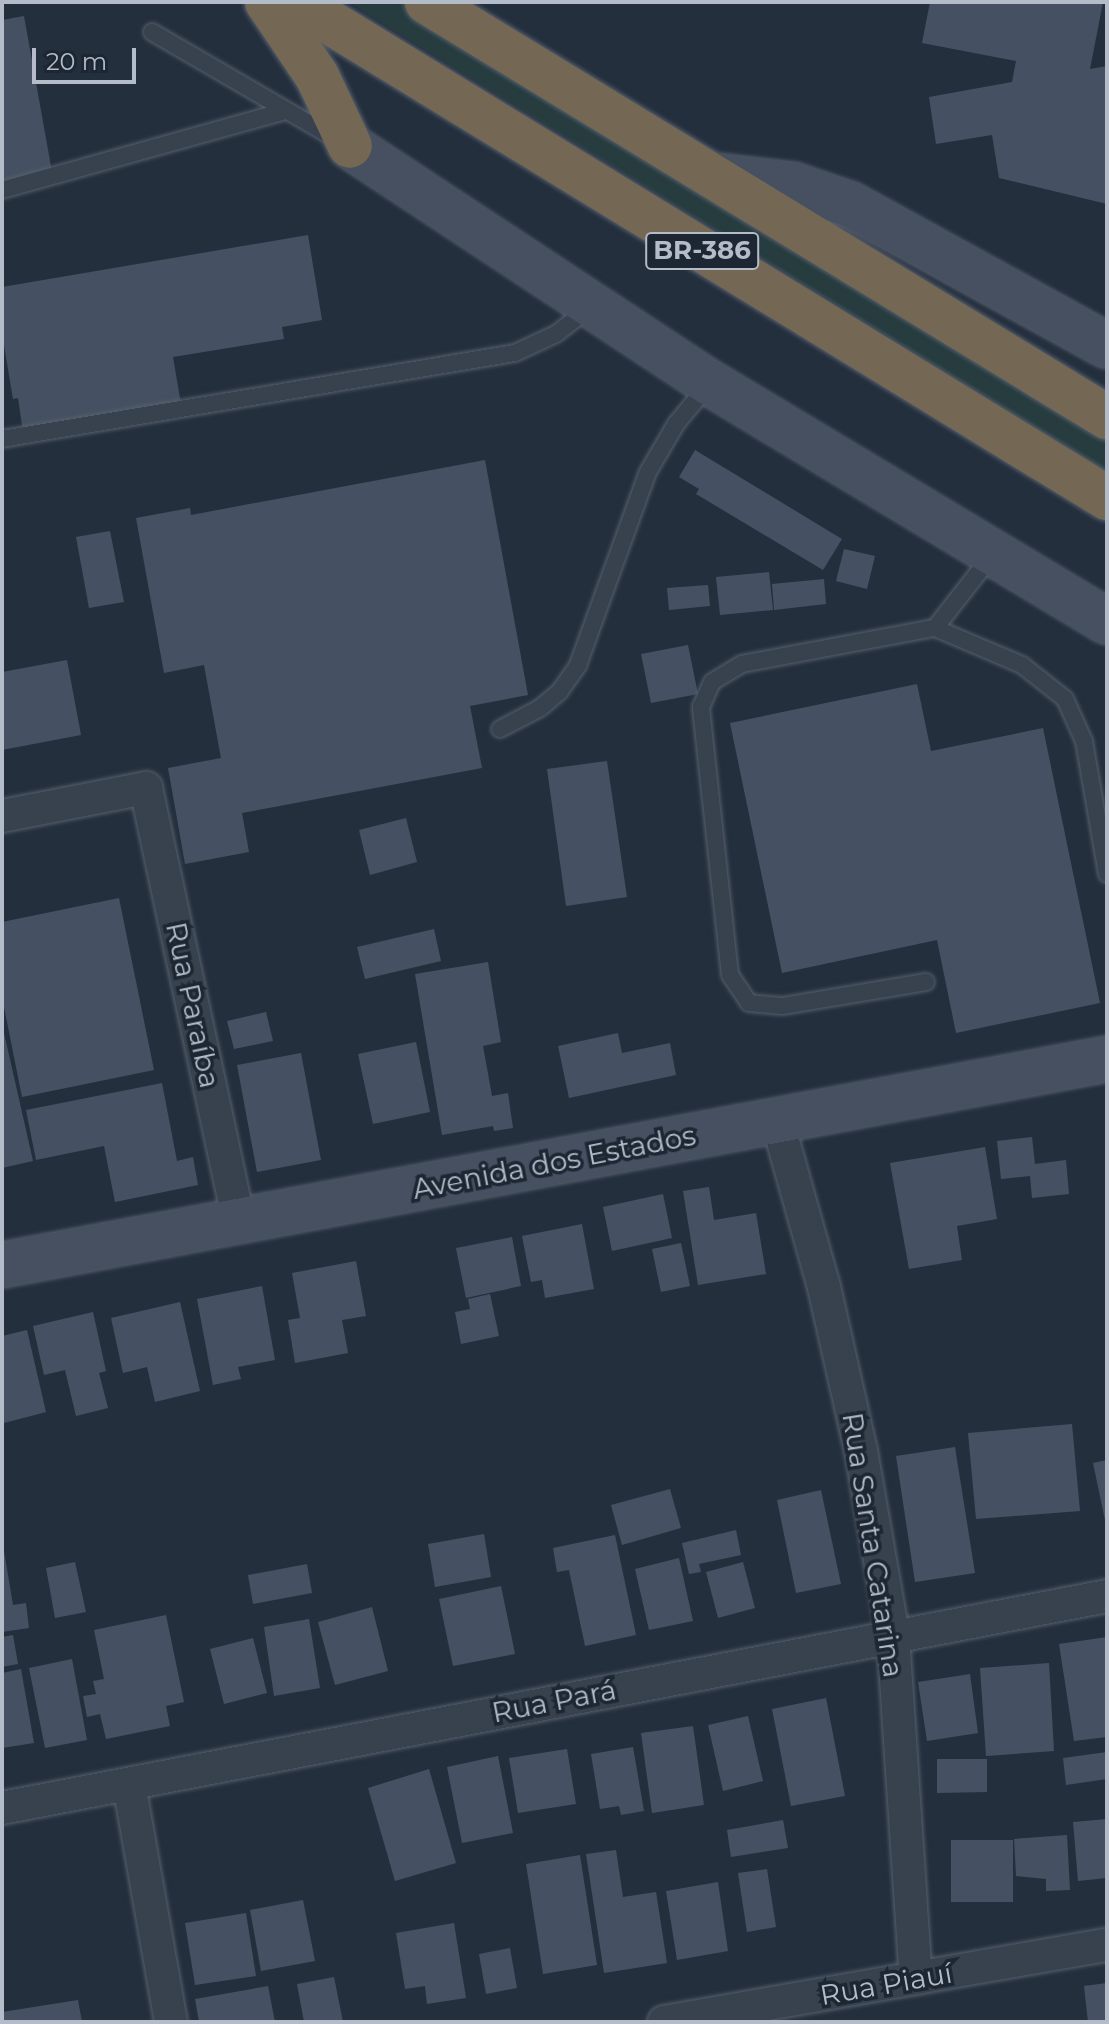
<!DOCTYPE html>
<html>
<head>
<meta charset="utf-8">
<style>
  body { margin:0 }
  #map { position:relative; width:1109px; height:2024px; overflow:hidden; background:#242f3e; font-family:Montserrat,sans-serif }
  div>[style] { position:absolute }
  .green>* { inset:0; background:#263c3f }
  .building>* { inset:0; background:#455162 }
  .roads { filter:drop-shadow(0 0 2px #565f6c) drop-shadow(0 0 2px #565f6c) }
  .lane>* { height:16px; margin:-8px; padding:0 8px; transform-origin:8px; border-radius:8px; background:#38414e }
  .street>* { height:32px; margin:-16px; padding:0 16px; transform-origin:16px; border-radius:16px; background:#38414e }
  .secondary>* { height:44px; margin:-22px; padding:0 22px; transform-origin:22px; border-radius:22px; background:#465061 }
  .highway>* { height:44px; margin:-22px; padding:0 22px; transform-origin:22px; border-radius:22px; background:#746855 }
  span { translate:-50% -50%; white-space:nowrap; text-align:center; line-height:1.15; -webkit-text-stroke:7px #1d2633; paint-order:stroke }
  .shield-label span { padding:2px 6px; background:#1d2633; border:2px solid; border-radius:6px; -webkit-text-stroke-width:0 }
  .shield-label { font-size:26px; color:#b4bcc9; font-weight:700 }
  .street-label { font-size:28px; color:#b4bcc9 }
  .frame { position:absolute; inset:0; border:4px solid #b4bcc9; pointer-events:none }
  .scale { position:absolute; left:32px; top:48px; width:104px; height:36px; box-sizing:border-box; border:4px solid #b4bcc9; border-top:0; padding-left:10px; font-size:24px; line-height:28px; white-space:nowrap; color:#b4bcc9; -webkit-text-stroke:6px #1d2633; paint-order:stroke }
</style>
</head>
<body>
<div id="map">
  <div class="green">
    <div style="clip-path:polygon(348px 2px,405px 2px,1107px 438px,1107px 472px)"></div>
  </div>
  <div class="building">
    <div style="clip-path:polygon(930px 2px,1103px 2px,1090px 69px,1107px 66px,1107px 204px,999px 178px,992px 135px,936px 144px,929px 97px,1012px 82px,1016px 61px,922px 43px)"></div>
    <div style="clip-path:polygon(24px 16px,52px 172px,2px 182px,2px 20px)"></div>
    <div style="clip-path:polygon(308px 235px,322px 320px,282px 327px,284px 339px,173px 357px,181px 404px,23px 432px,18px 398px,13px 399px,2px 333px,2px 287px)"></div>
    <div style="clip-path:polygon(695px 450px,842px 539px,823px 570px,696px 494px,699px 489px,679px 477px)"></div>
    <div style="clip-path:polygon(485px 460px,528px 695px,470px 706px,482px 768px,242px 813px,249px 852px,185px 864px,168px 768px,221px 758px,220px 753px,204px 665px,164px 673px,136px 518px,190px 508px,191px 515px)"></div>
    <div style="clip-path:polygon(110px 531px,124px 602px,89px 608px,76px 537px)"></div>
    <div style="clip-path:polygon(844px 549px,875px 556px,867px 589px,836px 581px)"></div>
    <div style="clip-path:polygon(769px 572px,773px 610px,720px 615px,716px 577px)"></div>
    <div style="clip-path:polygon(824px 579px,826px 604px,774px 610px,772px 584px)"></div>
    <div style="clip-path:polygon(708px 585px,710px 606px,669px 610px,667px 588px)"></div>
    <div style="clip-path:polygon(688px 645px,698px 694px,651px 703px,641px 654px)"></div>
    <div style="clip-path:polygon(67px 660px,81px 735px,2px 750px,2px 672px)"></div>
    <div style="clip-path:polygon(917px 684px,931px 751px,1043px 728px,1100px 1003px,956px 1033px,937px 940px,782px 973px,730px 723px)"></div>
    <div style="clip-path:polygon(607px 761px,627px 897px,566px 906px,547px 769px)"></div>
    <div style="clip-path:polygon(406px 818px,417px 862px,370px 875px,359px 830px)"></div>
    <div style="clip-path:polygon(119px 898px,154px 1070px,22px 1097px,2px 997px,2px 922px)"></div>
    <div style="clip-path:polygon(434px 929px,441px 961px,365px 979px,357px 947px)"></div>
    <div style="clip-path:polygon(488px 962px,501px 1042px,483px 1046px,492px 1096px,508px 1093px,513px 1128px,494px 1131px,493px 1126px,442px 1135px,415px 974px)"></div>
    <div style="clip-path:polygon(266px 1012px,273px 1041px,234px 1049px,227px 1021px)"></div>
    <div style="clip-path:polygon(2px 1024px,33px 1161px,2px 1168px)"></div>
    <div style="clip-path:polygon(618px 1033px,622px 1053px,670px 1043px,676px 1075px,569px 1098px,558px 1046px)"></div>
    <div style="clip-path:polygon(416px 1042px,430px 1112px,373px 1124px,358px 1054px)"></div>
    <div style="clip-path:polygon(301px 1053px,321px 1160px,257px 1172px,237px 1065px)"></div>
    <div style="clip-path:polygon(162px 1083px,177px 1161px,193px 1157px,198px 1185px,115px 1202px,104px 1146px,36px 1160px,26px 1110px)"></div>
    <div style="clip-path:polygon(1032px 1137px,1035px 1164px,1066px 1160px,1069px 1194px,1032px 1198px,1030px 1176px,1001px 1179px,997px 1141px)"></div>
    <div style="clip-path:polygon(985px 1147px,997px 1219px,957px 1226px,962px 1260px,909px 1269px,890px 1163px)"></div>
    <div style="clip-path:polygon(709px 1187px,714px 1220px,756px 1213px,766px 1274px,698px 1285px,683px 1191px)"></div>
    <div style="clip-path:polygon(663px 1194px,672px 1238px,612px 1251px,603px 1207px)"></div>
    <div style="clip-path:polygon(582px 1224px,594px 1289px,545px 1298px,542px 1280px,531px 1282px,522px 1236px)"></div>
    <div style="clip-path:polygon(512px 1237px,521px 1286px,466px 1298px,456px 1248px)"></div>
    <div style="clip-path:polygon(681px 1243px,690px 1286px,661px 1292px,652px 1249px)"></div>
    <div style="clip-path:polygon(356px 1261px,366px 1316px,342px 1320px,348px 1353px,295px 1363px,288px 1320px,300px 1318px,292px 1273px)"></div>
    <div style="clip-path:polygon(262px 1286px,275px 1360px,238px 1367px,241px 1379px,213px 1385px,197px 1299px)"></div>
    <div style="clip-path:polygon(490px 1294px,499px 1336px,461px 1344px,455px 1312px,470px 1309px,468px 1299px)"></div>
    <div style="clip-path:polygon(180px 1302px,200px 1391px,155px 1402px,147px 1367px,123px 1373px,111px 1318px)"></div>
    <div style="clip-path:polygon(93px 1312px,106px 1371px,99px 1373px,108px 1408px,76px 1416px,65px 1370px,44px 1375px,33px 1326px)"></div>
    <div style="clip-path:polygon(27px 1330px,46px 1412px,4px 1423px,2px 1336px)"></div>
    <div style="clip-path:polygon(1072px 1424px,1080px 1511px,976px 1519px,968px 1433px)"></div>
    <div style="clip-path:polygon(955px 1447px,975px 1573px,915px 1582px,896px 1456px)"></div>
    <div style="clip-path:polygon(1107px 1460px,1107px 1525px,1106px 1525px,1093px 1463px)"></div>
    <div style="clip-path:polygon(670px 1489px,681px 1528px,622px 1545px,611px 1505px)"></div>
    <div style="clip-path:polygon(821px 1490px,841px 1584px,796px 1593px,777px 1500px)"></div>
    <div style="clip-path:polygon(736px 1530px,741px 1555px,699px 1564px,701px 1572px,689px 1574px,682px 1543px)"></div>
    <div style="clip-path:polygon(484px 1534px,491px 1577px,435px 1587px,428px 1544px)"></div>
    <div style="clip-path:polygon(615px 1535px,636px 1635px,585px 1646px,569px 1570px,557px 1572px,553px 1548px)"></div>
    <div style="clip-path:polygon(2px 1539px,13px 1605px,26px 1603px,29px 1628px,2px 1632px)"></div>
    <div style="clip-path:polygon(679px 1558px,693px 1621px,649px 1630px,635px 1569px)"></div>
    <div style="clip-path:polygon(75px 1562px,86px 1612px,55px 1618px,46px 1568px)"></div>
    <div style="clip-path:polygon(743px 1562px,755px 1608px,718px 1618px,706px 1572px)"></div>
    <div style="clip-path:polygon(307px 1564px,312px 1593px,253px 1604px,248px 1575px)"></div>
    <div style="clip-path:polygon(501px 1586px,515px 1654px,453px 1666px,439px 1599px)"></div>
    <div style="clip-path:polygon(372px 1607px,388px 1671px,335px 1685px,318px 1622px)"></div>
    <div style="clip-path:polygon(166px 1615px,184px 1702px,166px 1706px,170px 1726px,106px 1739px,100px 1714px,87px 1717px,83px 1696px,96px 1694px,93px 1681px,104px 1679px,94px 1630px)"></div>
    <div style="clip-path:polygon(309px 1619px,320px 1688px,274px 1696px,264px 1627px)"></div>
    <div style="clip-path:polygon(13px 1635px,18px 1664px,2px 1667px,2px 1637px)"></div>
    <div style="clip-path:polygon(1107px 1637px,1107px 1737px,1074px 1741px,1059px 1644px)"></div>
    <div style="clip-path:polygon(253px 1638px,267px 1693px,224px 1704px,210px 1649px)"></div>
    <div style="clip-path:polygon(72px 1659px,87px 1740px,45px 1748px,29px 1668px)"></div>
    <div style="clip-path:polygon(1049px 1663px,1054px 1751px,986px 1756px,980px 1668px)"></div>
    <div style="clip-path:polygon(21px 1669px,34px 1743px,2px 1748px,2px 1673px)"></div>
    <div style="clip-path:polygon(970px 1674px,978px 1733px,927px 1741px,918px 1682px)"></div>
    <div style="clip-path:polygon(826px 1698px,845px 1796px,791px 1806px,772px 1709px)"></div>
    <div style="clip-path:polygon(748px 1716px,763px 1781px,723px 1791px,708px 1725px)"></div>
    <div style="clip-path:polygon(693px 1726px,704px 1805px,652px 1813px,641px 1733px)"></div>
    <div style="clip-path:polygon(633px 1747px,644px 1811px,621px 1815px,619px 1806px,600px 1809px,591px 1754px)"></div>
    <div style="clip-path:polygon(567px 1749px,576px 1804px,518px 1813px,509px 1758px)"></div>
    <div style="clip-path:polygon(1107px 1752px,1107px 1779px,1066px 1785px,1063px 1758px)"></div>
    <div style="clip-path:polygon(498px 1756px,513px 1833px,462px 1843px,447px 1767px)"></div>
    <div style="clip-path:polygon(937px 1759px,987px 1759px,987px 1792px,937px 1793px)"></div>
    <div style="clip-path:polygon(429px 1769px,456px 1863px,395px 1881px,368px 1788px)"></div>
    <div style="clip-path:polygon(1107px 1819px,1107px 1878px,1078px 1881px,1073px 1822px)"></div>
    <div style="clip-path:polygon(783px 1820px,788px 1848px,731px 1857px,727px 1830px)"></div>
    <div style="clip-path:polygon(1067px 1835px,1070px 1890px,1046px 1891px,1046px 1879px,1016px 1876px,1014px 1839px)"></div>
    <div style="clip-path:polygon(951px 1840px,1013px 1840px,1013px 1902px,951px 1902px)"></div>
    <div style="clip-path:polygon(616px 1850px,623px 1897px,656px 1892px,667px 1963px,604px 1973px,586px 1854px)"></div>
    <div style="clip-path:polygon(580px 1855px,597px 1965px,543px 1974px,526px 1864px)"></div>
    <div style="clip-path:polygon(767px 1869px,776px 1927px,747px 1932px,738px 1873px)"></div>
    <div style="clip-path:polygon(718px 1882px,728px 1951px,677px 1960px,666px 1891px)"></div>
    <div style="clip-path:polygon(303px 1900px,315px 1961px,261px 1971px,250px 1910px)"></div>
    <div style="clip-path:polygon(246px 1913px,256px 1976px,195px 1985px,185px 1923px)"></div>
    <div style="clip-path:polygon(454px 1923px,466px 1998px,427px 2004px,425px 1986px,405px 1989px,396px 1933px)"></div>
    <div style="clip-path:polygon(510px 1948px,517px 1988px,486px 1994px,479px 1954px)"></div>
    <div style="clip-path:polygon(334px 1977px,343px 2022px,304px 2022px,297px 1984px)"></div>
    <div style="clip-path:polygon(1107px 1983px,1107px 2022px,1088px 2022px,1084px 1986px)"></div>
    <div style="clip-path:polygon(268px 1986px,275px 2022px,199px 2022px,195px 1999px)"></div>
    <div style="clip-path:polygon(78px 2000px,82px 2022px,2px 2022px,2px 2012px)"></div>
  </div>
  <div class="roads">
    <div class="lane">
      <div style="left:152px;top:32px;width:211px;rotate:30.2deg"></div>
      <div style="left:2px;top:190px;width:294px;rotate:-15.6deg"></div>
      <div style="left:2px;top:439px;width:520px;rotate:-9.52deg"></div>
      <div style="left:515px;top:353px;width:45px;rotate:-24.9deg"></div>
      <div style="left:556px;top:334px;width:46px;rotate:-37.9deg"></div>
      <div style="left:935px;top:628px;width:95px;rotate:23deg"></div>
      <div style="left:1022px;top:665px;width:55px;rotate:38.3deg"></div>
      <div style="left:1065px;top:699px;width:46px;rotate:65.7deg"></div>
      <div style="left:1084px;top:741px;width:135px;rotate:80.2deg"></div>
      <div style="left:500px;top:729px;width:45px;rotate:-27.7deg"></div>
      <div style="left:540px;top:708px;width:26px;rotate:-40deg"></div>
      <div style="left:560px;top:691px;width:32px;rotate:-55deg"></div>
      <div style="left:578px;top:665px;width:205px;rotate:-70.1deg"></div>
      <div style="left:648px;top:472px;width:56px;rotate:-59.7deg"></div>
      <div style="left:676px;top:424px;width:50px;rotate:-50.6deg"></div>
      <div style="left:926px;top:982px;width:146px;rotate:170.5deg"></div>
      <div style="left:782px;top:1006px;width:33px;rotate:-175deg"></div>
      <div style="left:749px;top:1003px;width:34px;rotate:-124deg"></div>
      <div style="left:730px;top:975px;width:270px;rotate:-96.2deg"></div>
      <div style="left:701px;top:707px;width:27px;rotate:-66deg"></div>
      <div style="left:712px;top:682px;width:35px;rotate:-31deg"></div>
      <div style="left:742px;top:664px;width:196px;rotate:-10.6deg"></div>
      <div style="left:935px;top:628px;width:93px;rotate:-52deg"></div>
    </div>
    <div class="street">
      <div style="left:2px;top:816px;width:147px;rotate:-11deg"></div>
      <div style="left:146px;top:788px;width:443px;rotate:77.9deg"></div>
      <div style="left:777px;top:1120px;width:173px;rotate:74.3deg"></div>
      <div style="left:824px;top:1287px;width:168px;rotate:77.3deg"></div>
      <div style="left:861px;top:1451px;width:187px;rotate:80.1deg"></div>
      <div style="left:893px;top:1635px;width:344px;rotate:86.2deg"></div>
      <div style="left:129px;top:1784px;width:242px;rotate:80deg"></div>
      <div style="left:2px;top:1808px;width:1125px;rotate:-10.86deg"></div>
      <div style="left:664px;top:2022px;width:450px;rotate:-9.9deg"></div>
    </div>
    <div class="secondary">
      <div style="left:350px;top:146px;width:431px;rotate:33.4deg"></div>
      <div style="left:710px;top:383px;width:463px;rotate:31deg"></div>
      <div style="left:717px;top:176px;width:77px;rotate:6.8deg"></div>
      <div style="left:793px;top:185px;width:61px;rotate:19deg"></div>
      <div style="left:851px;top:205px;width:292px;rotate:28.8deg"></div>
      <div style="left:2px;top:1265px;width:1124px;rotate:-10.56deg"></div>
    </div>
    <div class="highway">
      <div style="left:267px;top:2px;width:89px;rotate:56deg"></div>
      <div style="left:317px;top:76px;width:77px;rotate:64.8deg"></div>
      <div style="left:297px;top:2px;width:950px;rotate:31.48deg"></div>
      <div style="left:427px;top:2px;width:797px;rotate:31.4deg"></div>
    </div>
  </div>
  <div class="shield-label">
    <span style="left:702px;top:251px">BR-386</span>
  </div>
  <div class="street-label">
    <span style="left:193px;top:1005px;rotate:78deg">Rua Paraíba</span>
    <span style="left:554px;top:1162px;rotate:-11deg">Avenida dos Estados</span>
    <span style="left:873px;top:1545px;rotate:81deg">Rua Santa Catarina</span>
    <span style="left:554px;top:1701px;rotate:-11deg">Rua Pará</span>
    <span style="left:886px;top:1984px;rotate:-10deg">Rua Piauí</span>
  </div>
  <div class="frame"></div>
  <div class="scale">20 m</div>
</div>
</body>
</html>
